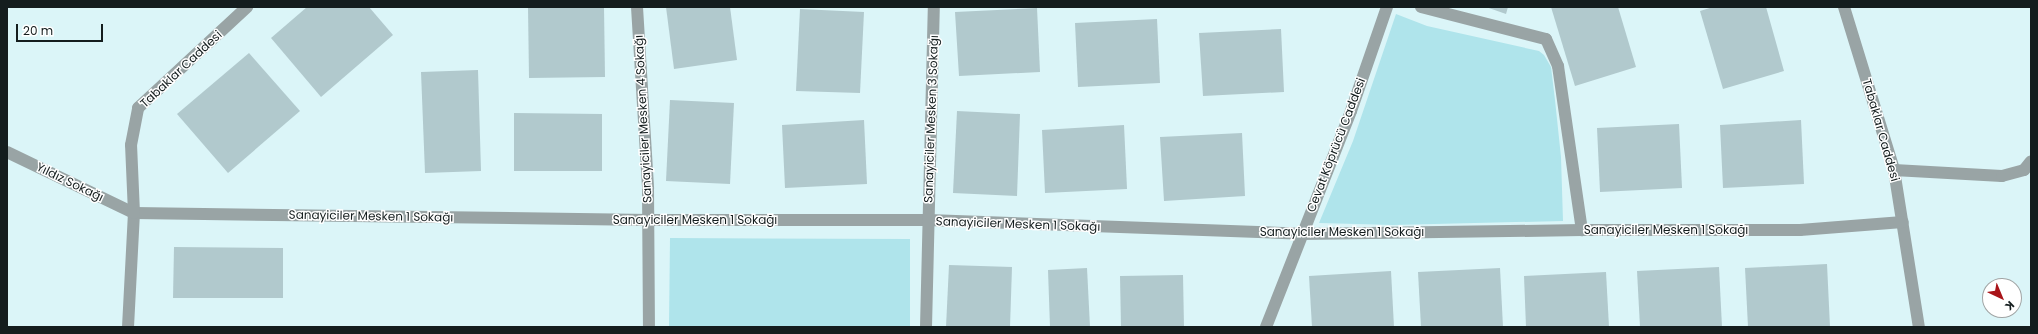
<!DOCTYPE html>
<html>
<head>
<meta charset="utf-8">
<style>
  body { margin:0 }
  #map { position:relative; width:2038px; height:334px; overflow:hidden; background:#dbf5f8; font-family:Poppins,sans-serif }
  div>[style] { position:absolute }
  .green>* { inset:0; background:#afe4eb }
  .building>* { inset:0; background:#b1c9cd }
  .minor>* { height:12px; margin:-6px; padding:0 6px; transform-origin:6px; border-radius:6px; background:#99a4a5 }
  span { translate:-50% -50%; white-space:nowrap; text-align:center; line-height:1.15; -webkit-text-stroke:3px #fff; paint-order:stroke }
  .street-label { font-size:12px; color:#141d1e }
  .frame { position:absolute; inset:0; border:8px solid #141d1e; pointer-events:none }
  .north { position:absolute; left:1982px; top:278px; width:40px; height:40px; box-sizing:border-box; background:#fff; border:1px solid #a1a5a5; border-radius:50%; rotate:136deg; font-size:11px; font-weight:700; line-height:16px; text-align:center; color:#141d1e }
  .north::after { content:''; display:block; margin:auto; width:14px; height:18px; background:#a91419; clip-path:polygon(50% 0,100% 100%,50% 72%,0 100%) }
  .scale { position:absolute; left:16px; top:24px; width:87px; height:18px; box-sizing:border-box; border:2px solid #141d1e; border-top:0; padding-left:5px; font-size:12px; line-height:14px; white-space:nowrap; color:#141d1e; -webkit-text-stroke:3px #fff; paint-order:stroke }
</style>
</head>
<body>
<div id="map">
  <div class="green">
    <div style="clip-path:polygon(1396px 14px,1427px 26px,1539px 51px,1544px 55px,1551px 67px,1555px 100px,1561px 157px,1563px 221px,1393px 225px,1319px 223px,1353px 141px)"></div>
    <div style="clip-path:polygon(670px 238px,910px 239px,910px 327px,669px 327px)"></div>
  </div>
  <div class="building">
    <div style="clip-path:polygon(307px 7px,369px 7px,393px 35px,321px 97px,271px 38px)"></div>
    <div style="clip-path:polygon(528px 7px,604px 7px,605px 77px,529px 78px)"></div>
    <div style="clip-path:polygon(666px 7px,730px 7px,737px 60px,674px 69px)"></div>
    <div style="clip-path:polygon(1486px 7px,1508px 7px,1506px 14px)"></div>
    <div style="clip-path:polygon(1551px 7px,1618px 7px,1636px 67px,1575px 86px)"></div>
    <div style="clip-path:polygon(1713px 7px,1766px 7px,1784px 71px,1723px 89px,1700px 11px)"></div>
    <div style="clip-path:polygon(1037px 8px,1040px 72px,959px 76px,955px 12px)"></div>
    <div style="clip-path:polygon(800px 9px,864px 12px,860px 93px,796px 91px)"></div>
    <div style="clip-path:polygon(1157px 19px,1160px 83px,1078px 87px,1075px 23px)"></div>
    <div style="clip-path:polygon(1281px 29px,1284px 92px,1203px 96px,1199px 33px)"></div>
    <div style="clip-path:polygon(249px 53px,300px 111px,228px 173px,177px 114px)"></div>
    <div style="clip-path:polygon(478px 70px,481px 171px,425px 173px,421px 72px)"></div>
    <div style="clip-path:polygon(670px 100px,734px 103px,730px 184px,666px 181px)"></div>
    <div style="clip-path:polygon(957px 111px,1020px 114px,1017px 196px,953px 193px)"></div>
    <div style="clip-path:polygon(514px 113px,602px 114px,602px 171px,514px 171px)"></div>
    <div style="clip-path:polygon(864px 120px,867px 184px,785px 188px,782px 125px)"></div>
    <div style="clip-path:polygon(1801px 120px,1804px 184px,1723px 188px,1720px 125px)"></div>
    <div style="clip-path:polygon(1679px 124px,1682px 188px,1600px 192px,1597px 128px)"></div>
    <div style="clip-path:polygon(1124px 125px,1127px 189px,1045px 193px,1042px 130px)"></div>
    <div style="clip-path:polygon(1242px 133px,1245px 196px,1164px 201px,1160px 137px)"></div>
    <div style="clip-path:polygon(174px 247px,283px 248px,283px 298px,173px 298px)"></div>
    <div style="clip-path:polygon(1827px 264px,1830px 327px,1748px 327px,1745px 268px)"></div>
    <div style="clip-path:polygon(949px 265px,1012px 267px,1010px 327px,946px 327px)"></div>
    <div style="clip-path:polygon(1719px 267px,1722px 327px,1640px 327px,1637px 271px)"></div>
    <div style="clip-path:polygon(1087px 268px,1090px 327px,1050px 327px,1048px 270px)"></div>
    <div style="clip-path:polygon(1500px 268px,1503px 327px,1421px 327px,1418px 272px)"></div>
    <div style="clip-path:polygon(1391px 271px,1394px 327px,1312px 327px,1309px 276px)"></div>
    <div style="clip-path:polygon(1606px 272px,1609px 327px,1526px 327px,1524px 276px)"></div>
    <div style="clip-path:polygon(1183px 275px,1184px 327px,1121px 327px,1120px 276px)"></div>
  </div>
  <div class="minor">
    <div style="left:637px;top:7px;width:182px;rotate:86.5deg"></div>
    <div style="left:648px;top:189px;width:138px;rotate:89.6deg"></div>
    <div style="left:1421px;top:7px;width:129px;rotate:14.4deg"></div>
    <div style="left:1546px;top:39px;width:30px;rotate:66deg"></div>
    <div style="left:1558px;top:66px;width:166px;rotate:81.7deg"></div>
    <div style="left:1844px;top:7px;width:170px;rotate:72.9deg"></div>
    <div style="left:1894px;top:170px;width:159px;rotate:81deg"></div>
    <div style="left:7px;top:152px;width:141px;rotate:25.7deg"></div>
    <div style="left:134px;top:213px;width:515px;rotate:0.78deg"></div>
    <div style="left:649px;top:220px;width:279px"></div>
    <div style="left:928px;top:220px;width:373px;rotate:2.1deg"></div>
    <div style="left:1301px;top:234px;width:281px;rotate:-0.8deg"></div>
    <div style="left:1582px;top:230px;width:218px"></div>
    <div style="left:1800px;top:230px;width:103px;rotate:-4.4deg"></div>
    <div style="left:1894px;top:170px;width:108px;rotate:3.2deg"></div>
    <div style="left:2002px;top:176px;width:23px;rotate:-15deg"></div>
    <div style="left:2024px;top:170px;width:11px;rotate:-52deg"></div>
    <div style="left:128px;top:327px;width:114px;rotate:-87deg"></div>
    <div style="left:134px;top:213px;width:68px;rotate:-92.5deg"></div>
    <div style="left:131px;top:145px;width:38px;rotate:-79deg"></div>
    <div style="left:138px;top:108px;width:149px;rotate:-42.8deg"></div>
    <div style="left:926px;top:327px;width:320px;rotate:-88.6deg"></div>
    <div style="left:1266px;top:327px;width:232px;rotate:-68.5deg"></div>
    <div style="left:1351px;top:111px;width:110px;rotate:-70.9deg"></div>
  </div>
  <div class="street-label">
    <span style="left:181px;top:69px;rotate:-43deg">Tabaklar Caddesi</span>
    <span style="left:643px;top:119px;rotate:-93deg">Sanayiciler Mesken 4 Sokağı</span>
    <span style="left:931px;top:119px;rotate:-88deg">Sanayiciler Mesken 3 Sokağı</span>
    <span style="left:1881px;top:130px;rotate:74deg">Tabaklar Caddesi</span>
    <span style="left:1336px;top:145px;rotate:-69deg">Cevat Köprücü Caddesi</span>
    <span style="left:70px;top:182px;rotate:26deg">Yıldız Sokağı</span>
    <span style="left:371px;top:216px;rotate:1deg">Sanayiciler Mesken 1 Sokağı</span>
    <span style="left:695px;top:220px">Sanayiciler Mesken 1 Sokağı</span>
    <span style="left:1018px;top:224px;rotate:2deg">Sanayiciler Mesken 1 Sokağı</span>
    <span style="left:1666px;top:230px">Sanayiciler Mesken 1 Sokağı</span>
    <span style="left:1342px;top:232px">Sanayiciler Mesken 1 Sokağı</span>
  </div>
  <div class="frame"></div>
  <div class="north">K</div>
  <div class="scale">20 m</div>
</div>
</body>
</html>
